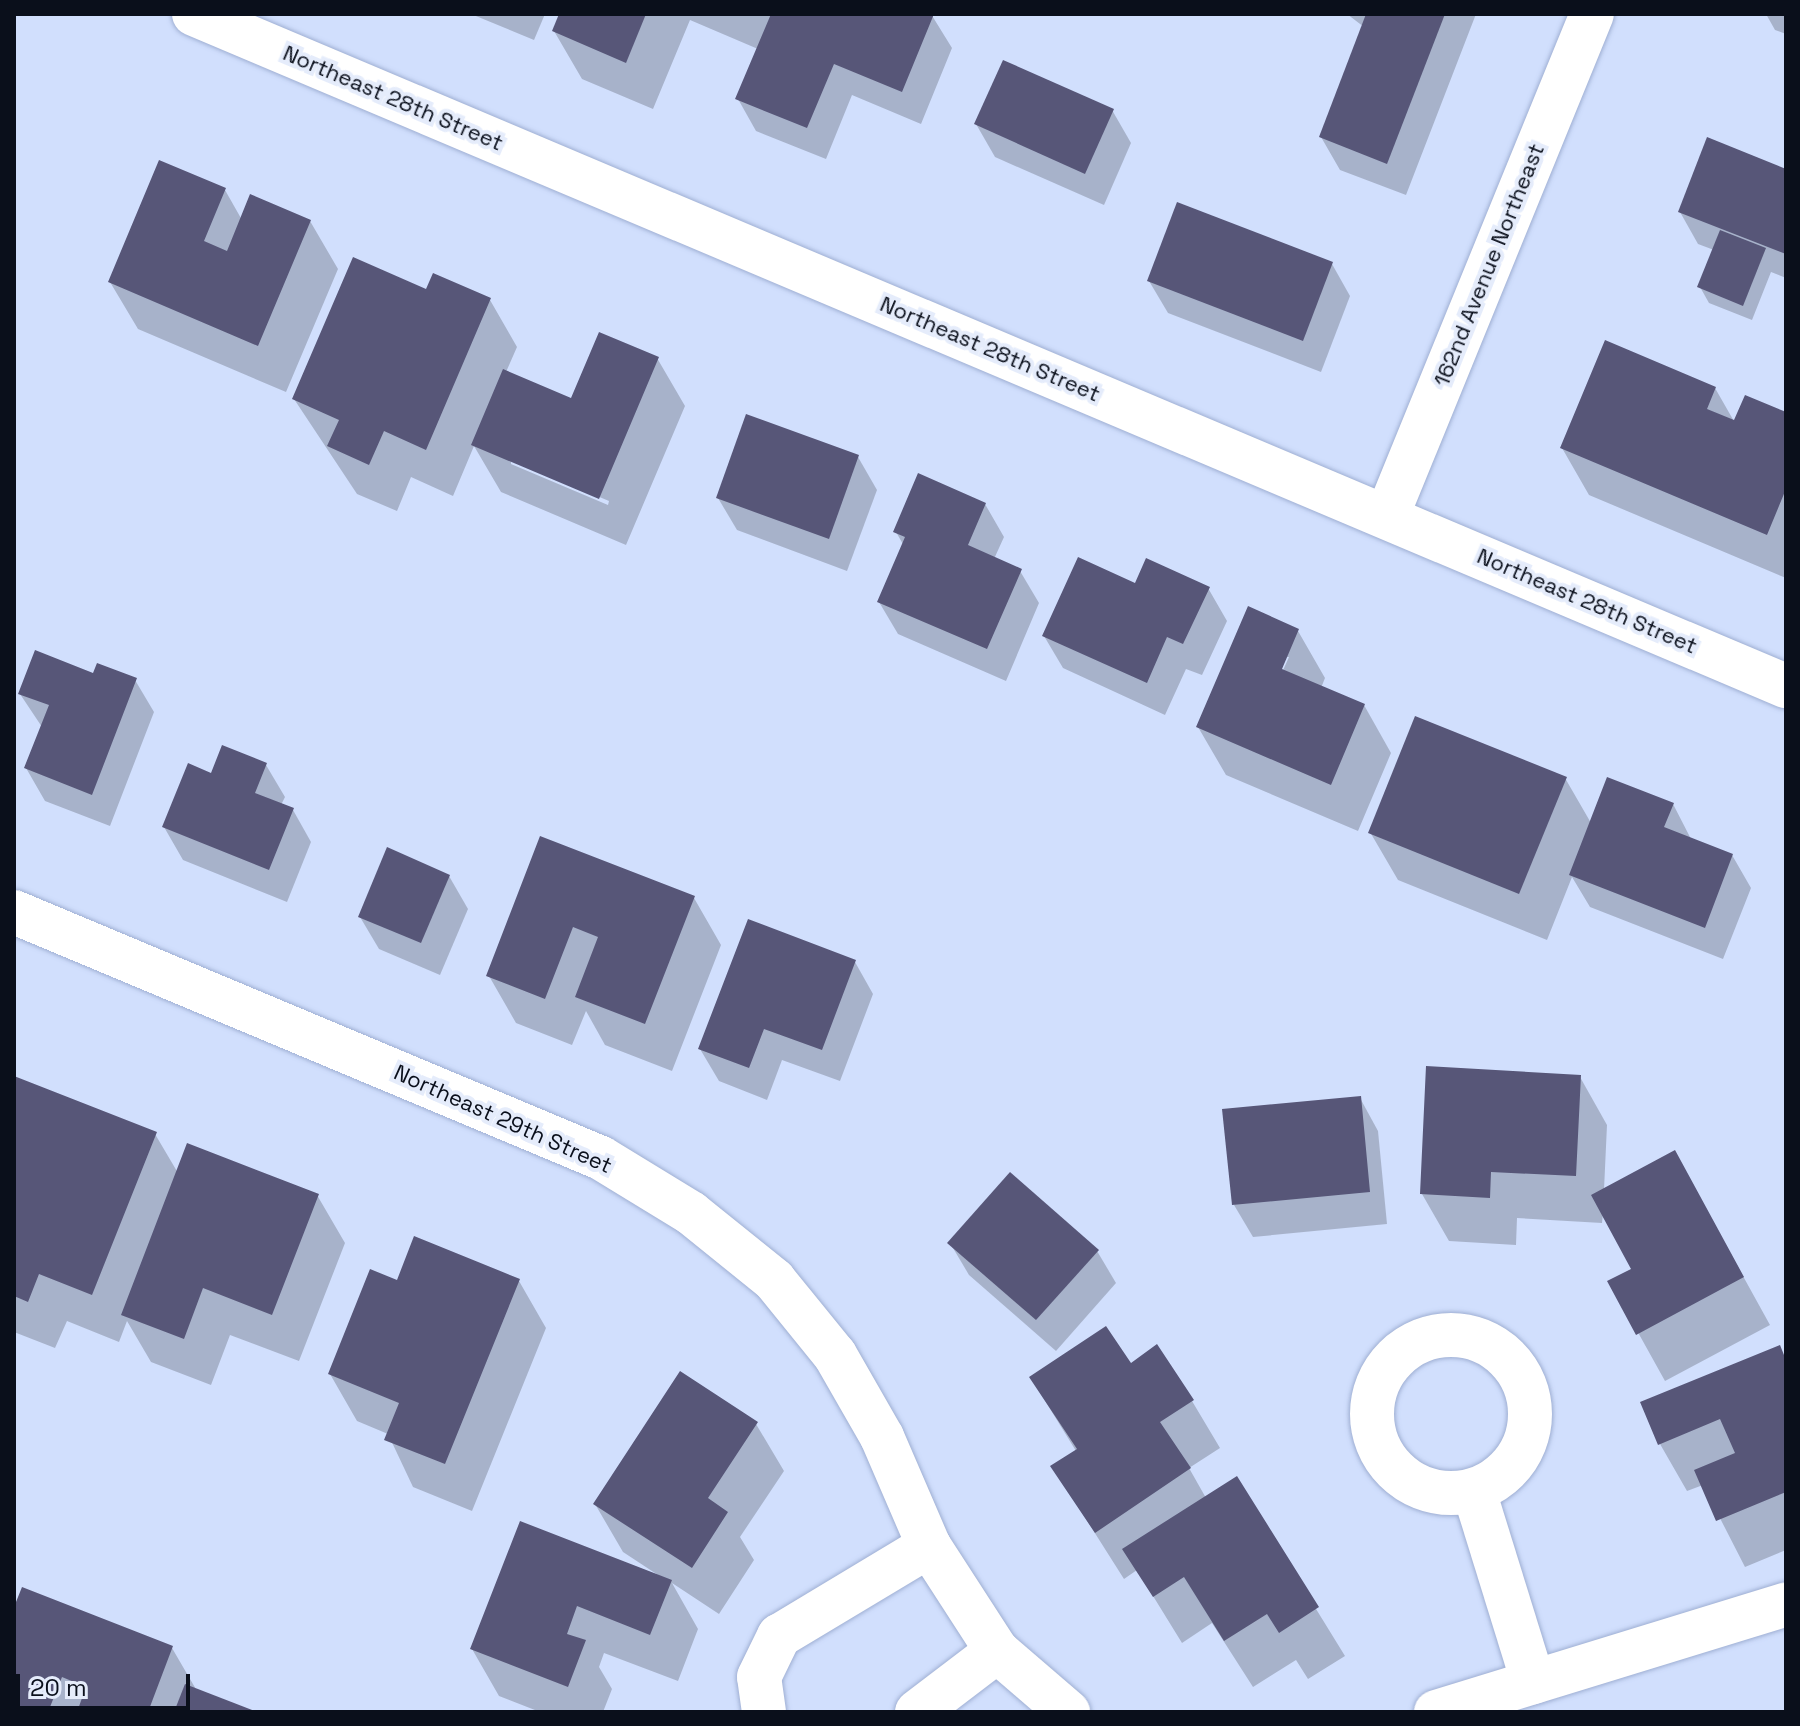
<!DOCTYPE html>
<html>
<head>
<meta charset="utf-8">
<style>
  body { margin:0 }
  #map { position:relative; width:1800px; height:1726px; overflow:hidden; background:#d1dffd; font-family:"Space Grotesk",sans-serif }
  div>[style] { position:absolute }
  .shadow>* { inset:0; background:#0003 }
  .building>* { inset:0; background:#575678 }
  .roads { filter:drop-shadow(0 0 2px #9fafd3) drop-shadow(0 0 2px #9fafd3) }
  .minor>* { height:44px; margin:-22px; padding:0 22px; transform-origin:22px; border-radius:22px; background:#fff }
  .minor>.ring { margin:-22px; padding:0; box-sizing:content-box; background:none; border:44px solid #fff; border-radius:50% }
  span { translate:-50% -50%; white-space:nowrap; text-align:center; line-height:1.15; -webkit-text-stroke:8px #e5ecfb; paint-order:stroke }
  .street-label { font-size:22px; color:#0a0f1b }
  .frame { position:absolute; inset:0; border:16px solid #0a0f1b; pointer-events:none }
  .scale { position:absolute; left:16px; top:1674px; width:174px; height:36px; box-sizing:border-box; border:4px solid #0a0f1b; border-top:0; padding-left:10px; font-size:24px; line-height:28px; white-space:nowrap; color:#0a0f1b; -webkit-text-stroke:6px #e5ecfb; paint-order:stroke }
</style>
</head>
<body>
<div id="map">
  <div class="shadow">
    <div style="clip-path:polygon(471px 14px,545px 14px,534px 40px)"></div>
    <div style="clip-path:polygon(562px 14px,931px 14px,952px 48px,921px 124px,852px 95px,826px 159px,756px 131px,738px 99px,758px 49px,690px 20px,653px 109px,582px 79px,554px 31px)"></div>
    <div style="clip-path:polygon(1347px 14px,1476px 14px,1406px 195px,1340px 170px,1321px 137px,1364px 27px)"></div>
    <div style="clip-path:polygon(1766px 14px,1786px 14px,1786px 34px,1775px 30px)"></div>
    <div style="clip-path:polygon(1112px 110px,1131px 143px,1104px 205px,995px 157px,976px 124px)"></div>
    <div style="clip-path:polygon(1786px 171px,1786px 278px,1771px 272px,1752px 320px,1709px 303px,1700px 287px,1714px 250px,1698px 244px,1680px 212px)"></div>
    <div style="clip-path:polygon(225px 190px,242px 220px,310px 221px,338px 269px,286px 392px,138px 329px,110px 282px)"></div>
    <div style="clip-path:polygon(1332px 264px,1350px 296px,1321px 372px,1168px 313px,1149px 281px)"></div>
    <div style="clip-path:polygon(evenodd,427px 292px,490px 300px,517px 347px,506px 372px,572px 400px,657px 358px,685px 406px,626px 545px,501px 492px,474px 446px,453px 496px,411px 477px,397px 511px,357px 494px,294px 399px,427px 292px,511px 460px,609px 501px,608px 505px,511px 464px,511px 460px)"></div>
    <div style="clip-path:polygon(1715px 388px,1735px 423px,1786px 415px,1786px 578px,1589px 495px,1562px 448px)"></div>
    <div style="clip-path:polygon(858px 457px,877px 490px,847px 571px,737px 530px,718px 498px)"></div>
    <div style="clip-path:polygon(985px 504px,1004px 537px,994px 559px,1020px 571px,1039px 603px,1006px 681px,898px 634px,879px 602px,904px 546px,896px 532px)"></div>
    <div style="clip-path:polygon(1136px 585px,1208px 588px,1227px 621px,1202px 675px,1186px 669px,1165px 715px,1063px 668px,1044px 636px)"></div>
    <div style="clip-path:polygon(evenodd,1298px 631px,1325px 678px,1321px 688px,1364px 705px,1391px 753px,1358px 831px,1226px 775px,1198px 727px,1298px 631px,1285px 657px,1289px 657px,1279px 679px,1285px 657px)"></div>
    <div style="clip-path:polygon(94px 675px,135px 680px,154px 712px,110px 826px,45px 801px,26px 768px,42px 727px,20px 694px)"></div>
    <div style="clip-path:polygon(266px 765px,285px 797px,281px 805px,293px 810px,311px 842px,287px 902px,183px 860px,164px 827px,212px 775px)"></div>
    <div style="clip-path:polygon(1565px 778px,1591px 823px,1673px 804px,1691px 839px,1732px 855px,1751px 888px,1723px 959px,1590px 907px,1572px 877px,1547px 940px,1398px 880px,1370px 832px)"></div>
    <div style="clip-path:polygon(541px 838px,694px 898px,721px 945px,672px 1071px,605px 1045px,586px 1011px,572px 1045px,516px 1023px,489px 976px)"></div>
    <div style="clip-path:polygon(449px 876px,468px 909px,440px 975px,379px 949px,360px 917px)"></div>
    <div style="clip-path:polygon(855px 962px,873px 994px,840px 1081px,782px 1060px,767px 1100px,719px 1081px,700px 1049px)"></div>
    <div style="clip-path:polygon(1580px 1077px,1607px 1125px,1604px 1190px,1701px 1200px,1770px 1325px,1665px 1381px,1610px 1282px,1633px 1270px,1603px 1213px,1602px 1223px,1517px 1218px,1516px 1245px,1449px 1241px,1422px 1194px)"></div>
    <div style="clip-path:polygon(14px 1078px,155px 1134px,178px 1173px,317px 1195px,345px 1243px,299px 1361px,230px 1335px,211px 1385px,151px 1362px,127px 1321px,119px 1342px,67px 1321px,55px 1348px,14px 1332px)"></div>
    <div style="clip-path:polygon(1360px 1098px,1378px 1131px,1387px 1224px,1253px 1237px,1234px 1205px)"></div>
    <div style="clip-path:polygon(950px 1243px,1097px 1251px,1116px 1283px,1056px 1351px,969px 1275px)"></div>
    <div style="clip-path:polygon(519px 1281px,546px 1328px,472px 1511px,413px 1487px,388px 1434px,357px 1421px,330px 1374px,398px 1282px)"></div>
    <div style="clip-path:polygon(1779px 1347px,1786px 1360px,1786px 1550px,1745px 1567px,1703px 1485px,1687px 1491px,1660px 1444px)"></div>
    <div style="clip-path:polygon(1130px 1366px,1192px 1401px,1220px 1448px,1189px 1468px,1206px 1498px,1236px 1479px,1345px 1656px,1308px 1679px,1296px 1660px,1253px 1687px,1212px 1623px,1182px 1643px,1137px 1570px,1124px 1579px,1053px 1467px,1076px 1451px,1031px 1378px)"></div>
    <div style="clip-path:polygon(756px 1424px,784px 1471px,740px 1537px,754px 1560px,719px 1614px,672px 1583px,698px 1629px,678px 1681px,604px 1653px,599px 1667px,612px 1689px,603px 1712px,540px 1712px,499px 1696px,472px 1649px,521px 1523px,658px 1575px,623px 1552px,595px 1504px)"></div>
    <div style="clip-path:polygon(14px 1601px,172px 1648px,197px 1691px,252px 1712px,14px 1712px)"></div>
  </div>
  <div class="building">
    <div style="clip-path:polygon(559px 14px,646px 14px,626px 63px,552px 31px)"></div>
    <div style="clip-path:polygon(771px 14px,934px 14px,902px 92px,834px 64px,807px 128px,735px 99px)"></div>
    <div style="clip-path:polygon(1366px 14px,1445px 14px,1387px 164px,1319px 137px)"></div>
    <div style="clip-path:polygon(1003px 60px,1114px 109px,1085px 174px,974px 124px)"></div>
    <div style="clip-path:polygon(1707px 137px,1786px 169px,1786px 254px,1678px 212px)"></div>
    <div style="clip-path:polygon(159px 160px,226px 188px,204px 241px,227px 251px,250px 194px,311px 220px,258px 346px,108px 282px)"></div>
    <div style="clip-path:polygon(1177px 202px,1333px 262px,1303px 341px,1147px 281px)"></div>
    <div style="clip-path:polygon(1720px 230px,1766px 248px,1743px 306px,1697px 287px)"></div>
    <div style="clip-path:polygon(353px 257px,426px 289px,433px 273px,491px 298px,426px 450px,384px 431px,369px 465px,327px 446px,339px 420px,292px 399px)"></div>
    <div style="clip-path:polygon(599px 332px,659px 357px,599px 499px,471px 445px,503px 369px,571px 398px)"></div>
    <div style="clip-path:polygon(1605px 340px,1716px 387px,1707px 409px,1734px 420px,1745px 395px,1786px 412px,1786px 489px,1767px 535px,1560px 448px)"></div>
    <div style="clip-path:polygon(746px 414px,859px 455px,829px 539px,716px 498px)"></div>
    <div style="clip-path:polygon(918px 473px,986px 503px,968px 545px,1022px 569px,987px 649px,877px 602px,905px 537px,893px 532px)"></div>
    <div style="clip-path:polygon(1078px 557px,1135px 583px,1146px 558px,1210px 587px,1183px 644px,1167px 637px,1147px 683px,1042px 636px)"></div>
    <div style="clip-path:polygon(1248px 606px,1299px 629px,1282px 669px,1365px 704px,1331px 785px,1196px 727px)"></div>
    <div style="clip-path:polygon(35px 650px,93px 673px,97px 663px,137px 678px,92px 795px,24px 768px,49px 705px,18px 694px)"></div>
    <div style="clip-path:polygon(1415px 716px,1567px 777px,1519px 894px,1368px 833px)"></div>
    <div style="clip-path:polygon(222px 745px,267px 763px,255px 793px,294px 808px,269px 870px,162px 827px,188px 763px,211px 773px)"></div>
    <div style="clip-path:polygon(1607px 777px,1674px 803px,1664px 827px,1733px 854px,1705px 928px,1569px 875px)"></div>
    <div style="clip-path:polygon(540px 836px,695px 896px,645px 1024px,575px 997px,598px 937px,573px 927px,545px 999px,486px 976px)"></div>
    <div style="clip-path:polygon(387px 847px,450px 875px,421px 943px,358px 917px)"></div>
    <div style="clip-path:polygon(748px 919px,856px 960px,822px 1050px,764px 1029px,749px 1068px,698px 1049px)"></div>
    <div style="clip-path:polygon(1426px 1066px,1581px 1075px,1576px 1176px,1491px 1172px,1490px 1198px,1420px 1194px)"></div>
    <div style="clip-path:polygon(14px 1076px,157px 1132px,92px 1295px,39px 1274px,28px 1302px,14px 1296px)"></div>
    <div style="clip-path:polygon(1361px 1096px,1370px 1192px,1232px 1205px,1222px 1109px)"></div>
    <div style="clip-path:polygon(187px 1143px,319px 1194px,272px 1315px,203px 1288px,184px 1339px,121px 1315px)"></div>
    <div style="clip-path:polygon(1675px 1150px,1744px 1277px,1636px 1335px,1607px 1281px,1631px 1269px,1591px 1195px)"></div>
    <div style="clip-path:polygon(1010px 1172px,1099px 1250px,1036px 1320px,947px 1243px)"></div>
    <div style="clip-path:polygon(414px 1236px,520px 1279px,445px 1464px,384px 1440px,399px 1403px,328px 1374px,370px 1269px,397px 1280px)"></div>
    <div style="clip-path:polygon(1106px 1326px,1131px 1363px,1157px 1344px,1194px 1400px,1160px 1422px,1191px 1468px,1095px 1533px,1050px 1466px,1077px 1449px,1029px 1377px)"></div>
    <div style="clip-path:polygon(1780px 1345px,1786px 1360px,1786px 1492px,1716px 1521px,1694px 1470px,1735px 1453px,1720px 1419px,1658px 1445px,1640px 1402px)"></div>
    <div style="clip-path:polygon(680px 1371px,758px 1422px,708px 1498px,728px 1512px,692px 1568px,593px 1504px)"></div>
    <div style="clip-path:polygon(1237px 1476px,1319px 1607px,1279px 1633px,1267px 1614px,1224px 1641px,1184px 1577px,1153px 1597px,1122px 1549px)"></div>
    <div style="clip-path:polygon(520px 1521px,672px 1580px,650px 1635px,577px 1606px,567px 1634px,586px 1640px,568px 1687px,470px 1649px)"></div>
    <div style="clip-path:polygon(22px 1587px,173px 1646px,148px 1712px,77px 1712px,86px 1687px,62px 1677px,48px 1712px,14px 1712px,14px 1607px)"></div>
    <div style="clip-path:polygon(185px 1684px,257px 1712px,174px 1712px)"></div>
  </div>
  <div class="roads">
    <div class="minor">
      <div style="left:194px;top:14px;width:1728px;rotate:22.89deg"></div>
      <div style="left:1387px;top:516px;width:542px;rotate:-67.79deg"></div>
      <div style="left:14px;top:912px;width:636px;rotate:22.74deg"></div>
      <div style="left:601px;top:1158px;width:105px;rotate:31.4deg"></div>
      <div style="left:691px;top:1213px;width:107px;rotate:38.9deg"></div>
      <div style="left:774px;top:1280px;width:97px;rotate:50.9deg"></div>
      <div style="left:835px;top:1355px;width:95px;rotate:60.2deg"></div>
      <div style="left:882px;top:1437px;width:119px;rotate:66.7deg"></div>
      <div style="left:929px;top:1546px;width:125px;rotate:57.1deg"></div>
      <div style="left:997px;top:1651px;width:94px;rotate:40.7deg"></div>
      <div class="ring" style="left:1372px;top:1335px;width:114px;height:114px"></div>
      <div style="left:1474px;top:1491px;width:200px;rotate:72.8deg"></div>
      <div style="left:764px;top:1712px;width:35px;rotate:-98deg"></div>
      <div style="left:759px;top:1677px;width:46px;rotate:-64deg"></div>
      <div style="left:779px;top:1636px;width:175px;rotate:-31deg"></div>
      <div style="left:917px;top:1712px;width:101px;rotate:-37.3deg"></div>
      <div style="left:1436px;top:1712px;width:366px;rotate:-17.1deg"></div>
    </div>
  </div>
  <div class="street-label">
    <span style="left:393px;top:98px;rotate:23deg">Northeast 28th Street</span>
    <span style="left:1489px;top:265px;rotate:-68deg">162nd Avenue Northeast</span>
    <span style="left:990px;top:349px;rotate:23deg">Northeast 28th Street</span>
    <span style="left:1587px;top:601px;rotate:23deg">Northeast 28th Street</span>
    <span style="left:503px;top:1119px;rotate:24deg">Northeast 29th Street</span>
  </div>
  <div class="frame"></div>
  <div class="scale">20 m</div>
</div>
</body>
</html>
